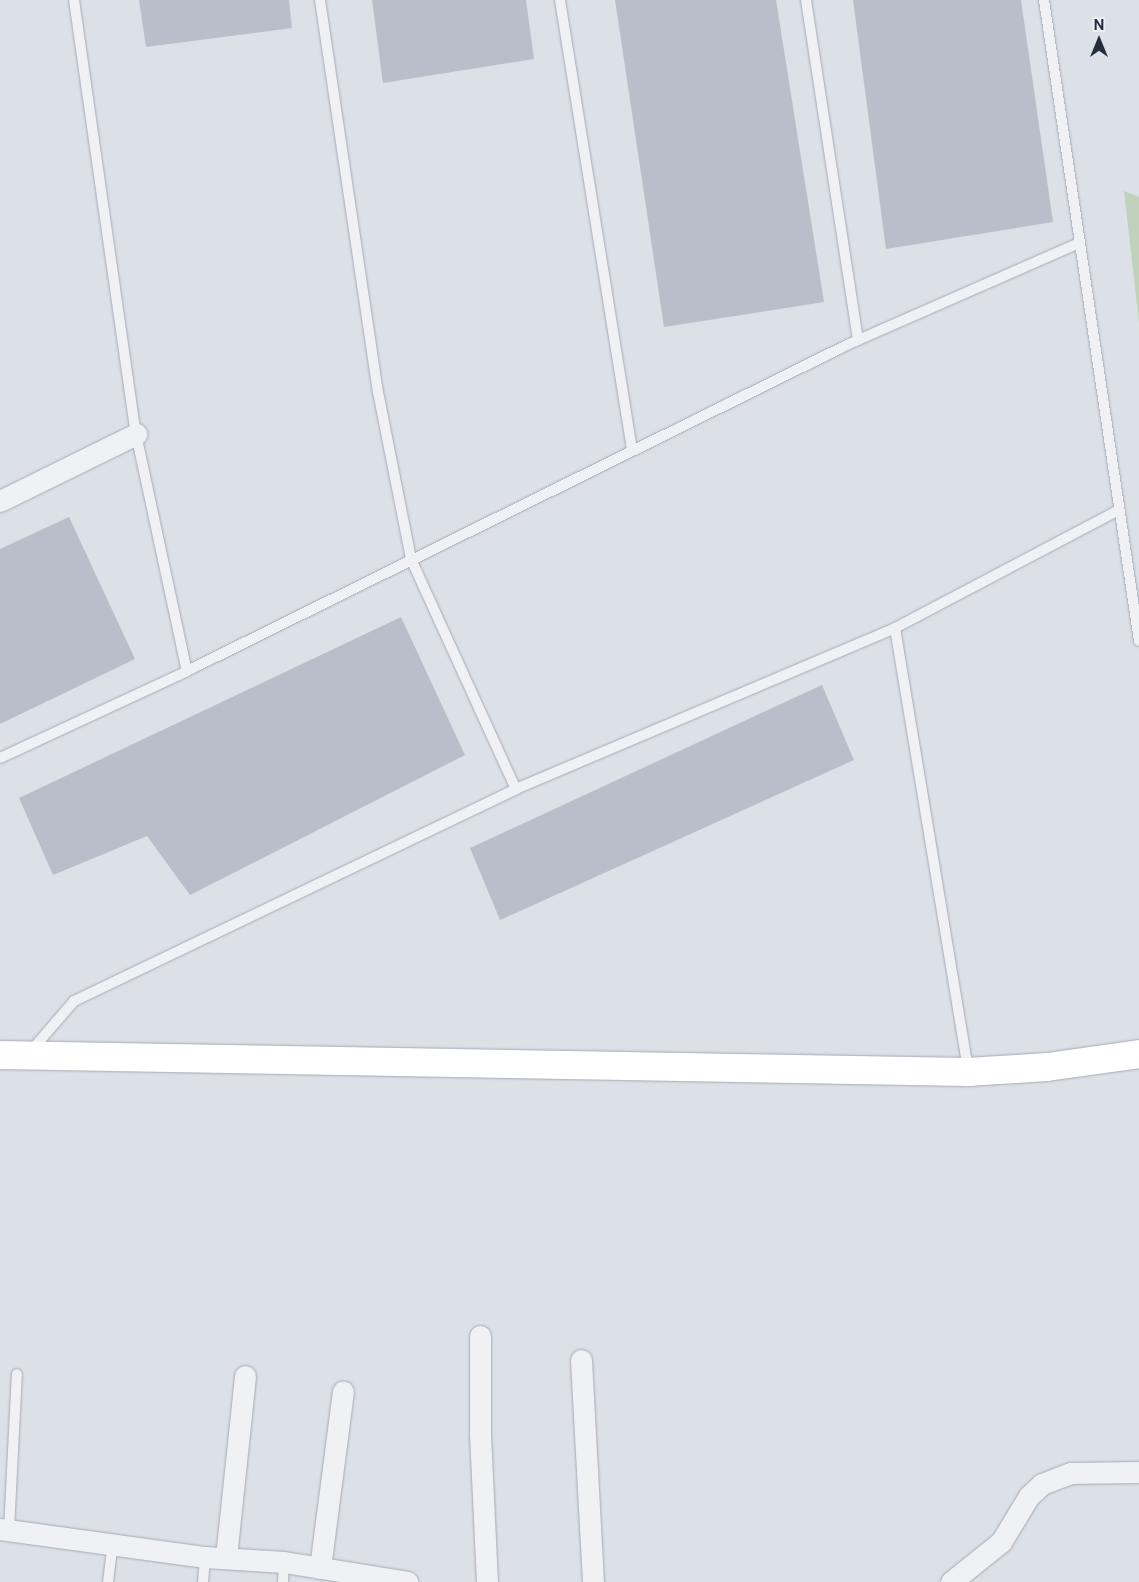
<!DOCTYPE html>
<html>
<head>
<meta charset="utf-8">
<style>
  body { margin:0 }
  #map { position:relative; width:1139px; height:1582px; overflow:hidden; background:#dce0e7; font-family:"Public Sans",sans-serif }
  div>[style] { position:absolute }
  .green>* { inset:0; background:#c1d2bc }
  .building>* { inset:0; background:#b8bfcb }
  .roads { filter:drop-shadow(0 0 1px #a5aab5) drop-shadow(0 0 1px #a5aab5) }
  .lane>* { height:10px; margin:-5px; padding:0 5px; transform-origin:5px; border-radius:5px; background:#eff1f5 }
  .street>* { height:21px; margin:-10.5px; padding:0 10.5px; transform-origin:10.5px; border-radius:10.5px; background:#eff1f5 }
  .secondary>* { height:28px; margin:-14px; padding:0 14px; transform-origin:14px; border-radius:14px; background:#fff }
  span { translate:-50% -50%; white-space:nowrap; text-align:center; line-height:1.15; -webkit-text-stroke:4px #ebeff5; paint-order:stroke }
  .north { position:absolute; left:1074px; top:15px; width:50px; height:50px; -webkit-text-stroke:4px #ebeff5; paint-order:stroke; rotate:0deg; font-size:14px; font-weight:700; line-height:20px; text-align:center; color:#242d3f }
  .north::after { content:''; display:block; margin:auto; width:18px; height:22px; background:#242d3f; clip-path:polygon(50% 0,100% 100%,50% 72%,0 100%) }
</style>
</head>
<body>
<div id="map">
  <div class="green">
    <div style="clip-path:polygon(1124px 191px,1139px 197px,1139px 322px)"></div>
  </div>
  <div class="building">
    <div style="clip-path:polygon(139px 0,289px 0,292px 28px,146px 47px)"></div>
    <div style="clip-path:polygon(372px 0,526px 0,534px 59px,383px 83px)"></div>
    <div style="clip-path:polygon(615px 0,776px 0,824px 302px,664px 327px)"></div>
    <div style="clip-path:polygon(853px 0,1021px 0,1053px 222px,886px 249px)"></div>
    <div style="clip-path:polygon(69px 517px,135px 659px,0 724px,0 549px)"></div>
    <div style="clip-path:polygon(401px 617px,465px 755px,190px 895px,147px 836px,53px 875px,19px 798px)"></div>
    <div style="clip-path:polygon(822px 685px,854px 760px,500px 920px,470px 848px)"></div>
  </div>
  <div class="roads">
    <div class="lane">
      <div style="left:74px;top:0;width:438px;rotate:81.9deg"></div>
      <div style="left:136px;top:434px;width:242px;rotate:77.9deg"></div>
      <div style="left:320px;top:0;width:396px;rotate:81.6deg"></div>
      <div style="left:378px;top:392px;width:170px;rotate:78.8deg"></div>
      <div style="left:411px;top:559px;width:253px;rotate:65.5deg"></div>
      <div style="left:560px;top:0;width:456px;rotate:80.9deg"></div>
      <div style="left:806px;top:0;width:344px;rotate:81.3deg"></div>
      <div style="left:1044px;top:0;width:648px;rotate:81.57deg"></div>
      <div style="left:895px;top:628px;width:449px;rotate:80.6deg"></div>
      <div style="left:0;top:758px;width:206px;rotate:-24.9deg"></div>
      <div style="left:187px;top:671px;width:738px;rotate:-26.29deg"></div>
      <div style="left:849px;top:344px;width:251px;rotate:-23.7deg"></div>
      <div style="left:31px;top:1051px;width:66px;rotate:-49.3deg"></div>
      <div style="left:74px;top:1001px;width:490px;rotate:-25.6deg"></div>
      <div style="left:516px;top:789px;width:412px;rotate:-23deg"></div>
      <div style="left:895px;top:628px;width:251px;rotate:-27.8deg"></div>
      <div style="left:9px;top:1530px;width:156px;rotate:-87.1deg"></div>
      <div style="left:108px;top:1582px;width:38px;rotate:-83deg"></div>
      <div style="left:203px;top:1582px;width:25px;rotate:-85deg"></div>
      <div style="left:283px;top:1582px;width:20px;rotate:-87deg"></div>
    </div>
    <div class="street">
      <div style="left:0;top:501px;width:152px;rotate:-26.2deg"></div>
      <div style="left:480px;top:1336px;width:98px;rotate:90deg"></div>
      <div style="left:480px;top:1434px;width:148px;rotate:87.3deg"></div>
      <div style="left:581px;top:1360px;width:222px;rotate:86.9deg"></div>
      <div style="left:0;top:1529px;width:207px;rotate:7.8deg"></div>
      <div style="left:205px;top:1557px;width:79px;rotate:3.6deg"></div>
      <div style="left:284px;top:1562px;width:125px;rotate:9.2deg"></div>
      <div style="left:226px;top:1557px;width:182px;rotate:-84deg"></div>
      <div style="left:320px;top:1568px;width:178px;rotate:-82.6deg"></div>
      <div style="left:951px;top:1582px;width:64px;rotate:-38.7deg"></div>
      <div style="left:1001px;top:1542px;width:54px;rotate:-58.7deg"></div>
      <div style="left:1029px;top:1496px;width:18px;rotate:-43deg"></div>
      <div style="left:1042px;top:1484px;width:31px;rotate:-21deg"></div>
      <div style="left:1071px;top:1473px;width:68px;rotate:-0.8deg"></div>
    </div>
    <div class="secondary">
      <div style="left:0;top:1055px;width:968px;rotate:1.01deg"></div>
      <div style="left:968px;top:1072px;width:79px;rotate:-3.6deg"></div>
      <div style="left:1047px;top:1067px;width:93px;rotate:-8deg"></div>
    </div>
  </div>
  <div class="north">N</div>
</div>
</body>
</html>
